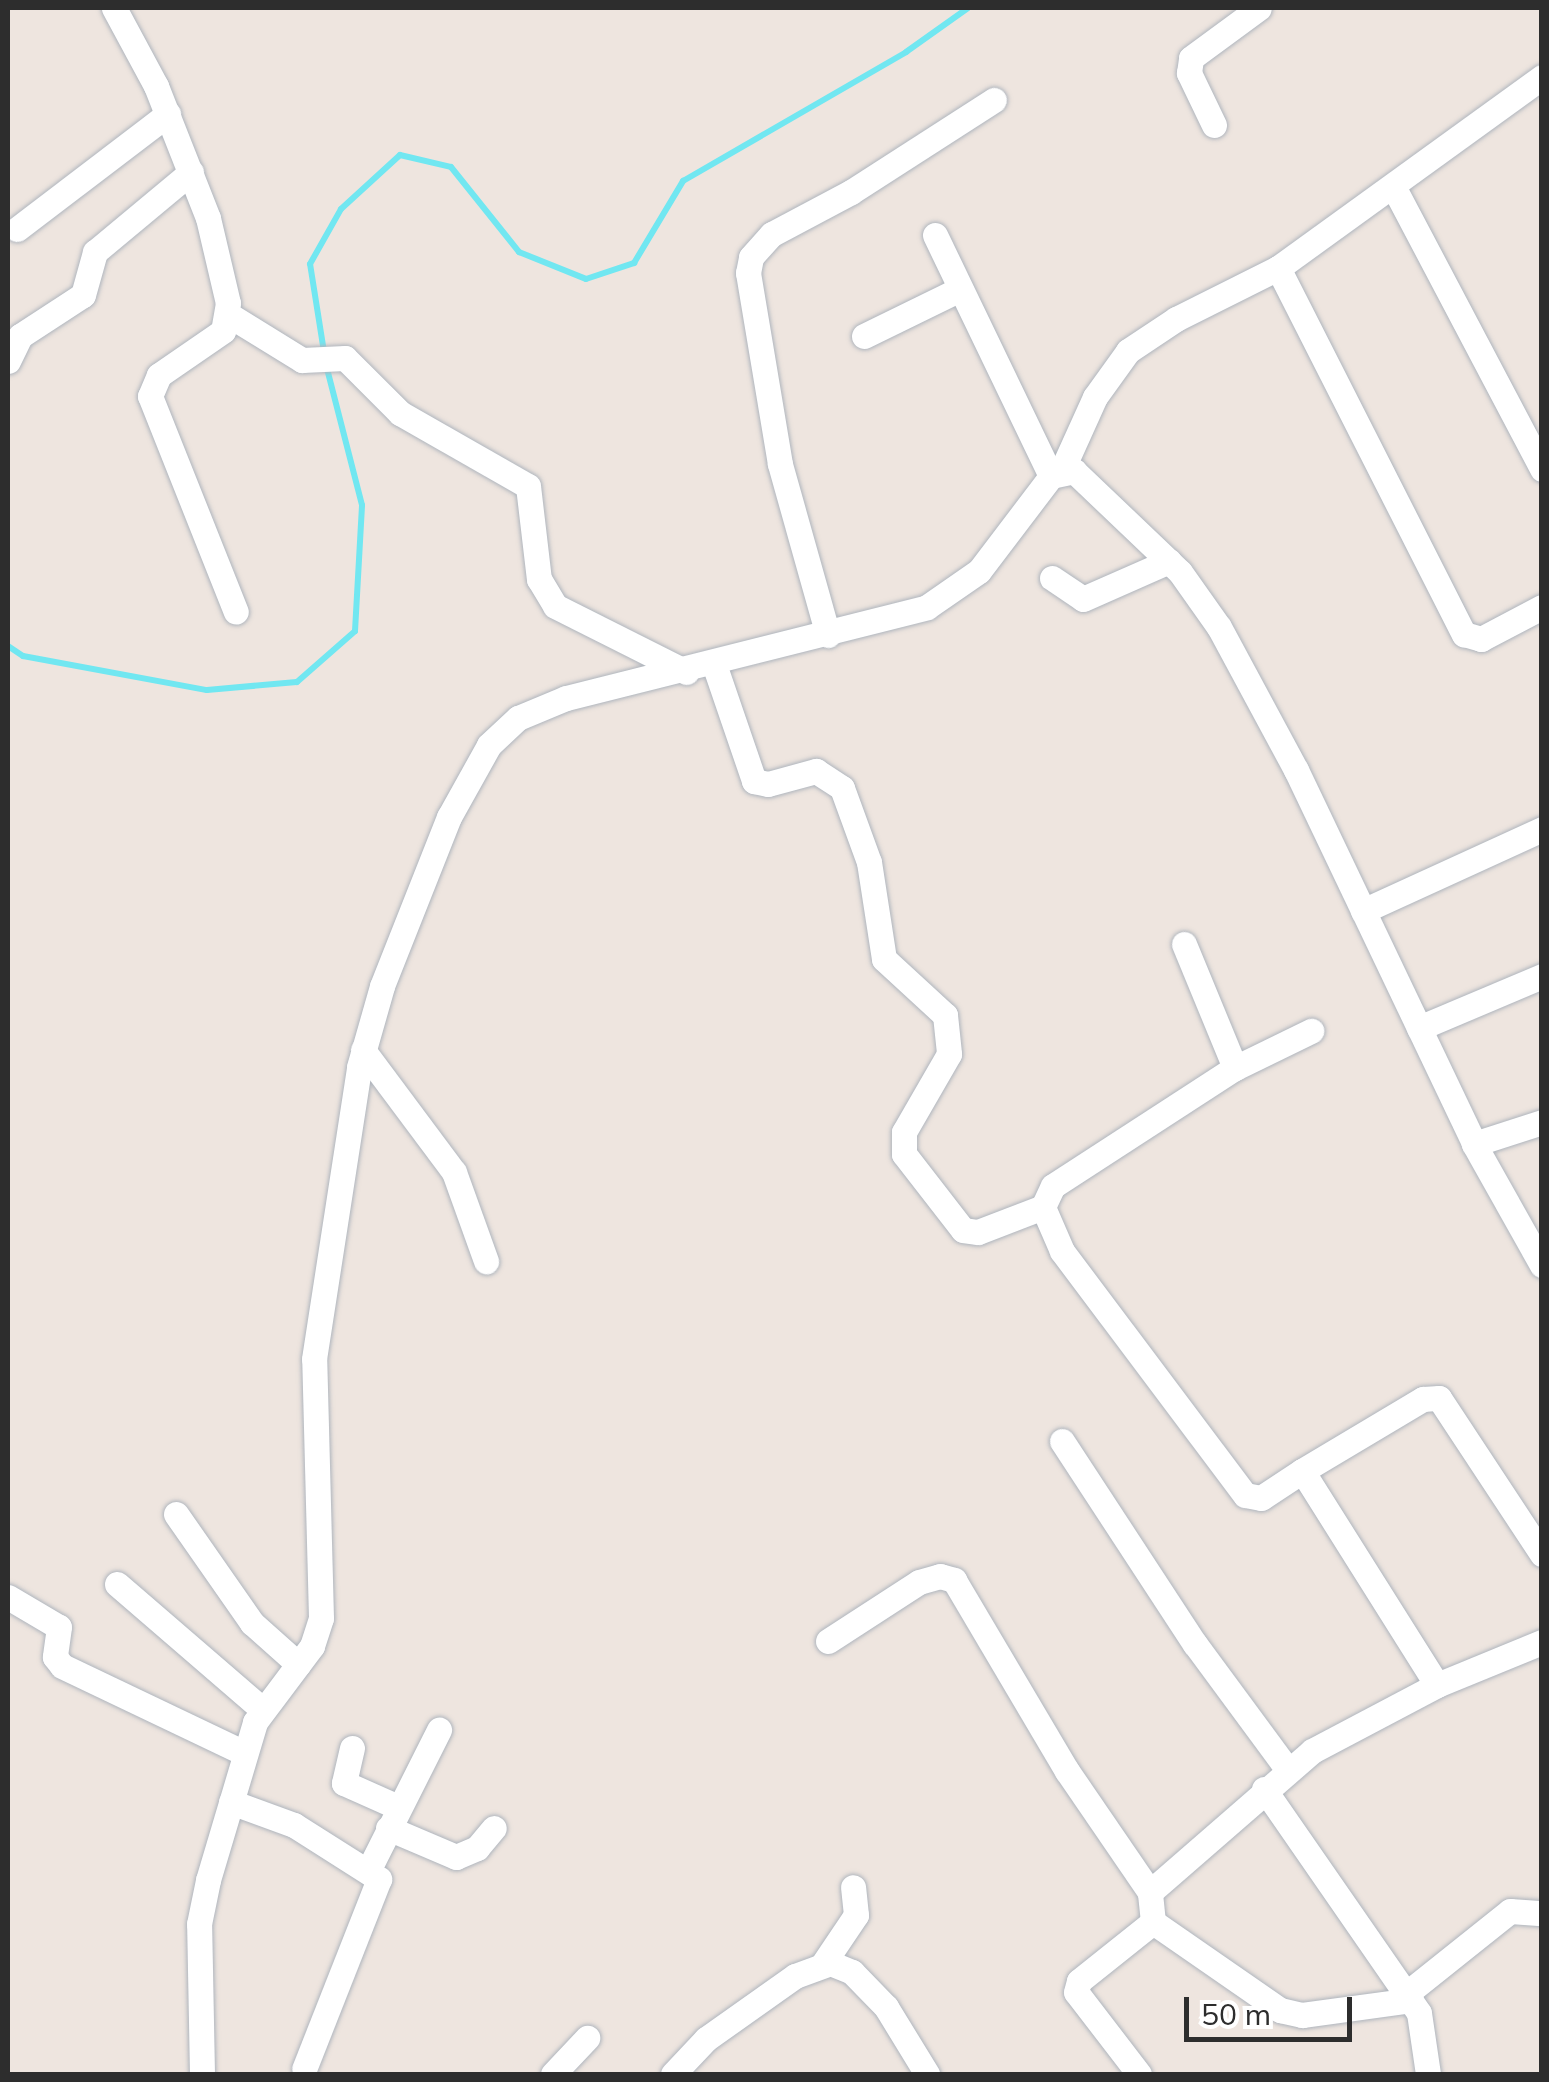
<!DOCTYPE html>
<html>
<head>
<meta charset="utf-8">
<style>
  body { margin:0 }
  #map { position:relative; width:1549px; height:2082px; overflow:hidden; background:#eee5df; font-family:Mulish,sans-serif }
  div>[style] { position:absolute }
  .stream>* { height:6px; margin:-3px; padding:0 3px; transform-origin:3px; border-radius:3px; background:#71e7f1 }
  .roads { filter:drop-shadow(0 0 2px #afb5bd) drop-shadow(0 0 2px #afb5bd) }
  .minor>* { height:25px; margin:-12.5px; padding:0 12.5px; transform-origin:12.5px; border-radius:12.5px; background:#fff }
  span { translate:-50% -50%; white-space:nowrap; text-align:center; line-height:1.15; -webkit-text-stroke:8px #fff; paint-order:stroke }
  .frame { position:absolute; inset:0; border:10px solid #2d2d2d; pointer-events:none }
  .scale { position:absolute; left:1184px; top:1997px; width:168px; height:45px; box-sizing:border-box; border:5px solid #2d2d2d; border-top:0; padding-left:12px; font-size:30px; line-height:35px; white-space:nowrap; color:#2d2d2d; -webkit-text-stroke:8px #fff; paint-order:stroke }
</style>
</head>
<body>
<div id="map">
  <div class="stream">
    <div style="left:324px;top:352px;width:89px;rotate:-99deg"></div>
    <div style="left:310px;top:264px;width:63px;rotate:-60.6deg"></div>
    <div style="left:341px;top:209px;width:80px;rotate:-42.5deg"></div>
    <div style="left:400px;top:155px;width:52px;rotate:13.2deg"></div>
    <div style="left:451px;top:167px;width:109px;rotate:51.3deg"></div>
    <div style="left:519px;top:252px;width:72px;rotate:21.9deg"></div>
    <div style="left:586px;top:279px;width:51px;rotate:-18.4deg"></div>
    <div style="left:634px;top:263px;width:96px;rotate:-59.1deg"></div>
    <div style="left:683px;top:181px;width:258px;rotate:-30deg"></div>
    <div style="left:906px;top:52px;width:76px;rotate:-35.4deg"></div>
    <div style="left:8px;top:646px;width:18px;rotate:34deg"></div>
    <div style="left:23px;top:656px;width:187px;rotate:10.5deg"></div>
    <div style="left:207px;top:690px;width:90px;rotate:-5.1deg"></div>
    <div style="left:297px;top:682px;width:77px;rotate:-41.3deg"></div>
    <div style="left:355px;top:631px;width:126px;rotate:-86.8deg"></div>
    <div style="left:362px;top:505px;width:145px;rotate:-104.4deg"></div>
  </div>
  <div class="roads">
    <div class="minor">
      <div style="left:114px;top:8px;width:89px;rotate:61.7deg"></div>
      <div style="left:156px;top:86px;width:142px;rotate:68.5deg"></div>
      <div style="left:208px;top:218px;width:87px;rotate:76.8deg"></div>
      <div style="left:228px;top:303px;width:28px;rotate:100deg"></div>
      <div style="left:223px;top:331px;width:78px;rotate:145.5deg"></div>
      <div style="left:159px;top:375px;width:23px;rotate:113deg"></div>
      <div style="left:150px;top:396px;width:232px;rotate:68.3deg"></div>
      <div style="left:1214px;top:125px;width:58px;rotate:-115.7deg"></div>
      <div style="left:1189px;top:73px;width:15px;rotate:-82deg"></div>
      <div style="left:1191px;top:58px;width:84px;rotate:-36.3deg"></div>
      <div style="left:1393px;top:186px;width:320px;rotate:62.2deg"></div>
      <div style="left:17px;top:229px;width:190px;rotate:-37.3deg"></div>
      <div style="left:935px;top:235px;width:267px;rotate:64.3deg"></div>
      <div style="left:1278px;top:268px;width:411px;rotate:63.1deg"></div>
      <div style="left:1464px;top:634px;width:18px;rotate:16deg"></div>
      <div style="left:1481px;top:639px;width:69px;rotate:-27.7deg"></div>
      <div style="left:229px;top:315px;width:86px;rotate:31.7deg"></div>
      <div style="left:302px;top:360px;width:43px;rotate:-2.7deg"></div>
      <div style="left:345px;top:358px;width:78px;rotate:45deg"></div>
      <div style="left:400px;top:413px;width:147px;rotate:29.7deg"></div>
      <div style="left:528px;top:486px;width:94px;rotate:83.3deg"></div>
      <div style="left:539px;top:579px;width:31px;rotate:59deg"></div>
      <div style="left:555px;top:606px;width:147px;rotate:26.7deg"></div>
      <div style="left:864px;top:336px;width:107px;rotate:-26.1deg"></div>
      <div style="left:8px;top:361px;width:28px;rotate:-64deg"></div>
      <div style="left:20px;top:336px;width:75px;rotate:-33.1deg"></div>
      <div style="left:83px;top:295px;width:45px;rotate:-74.4deg"></div>
      <div style="left:95px;top:252px;width:125px;rotate:-39.8deg"></div>
      <div style="left:1062px;top:470px;width:80px;rotate:-65.7deg"></div>
      <div style="left:1095px;top:397px;width:57px;rotate:-54.3deg"></div>
      <div style="left:1128px;top:351px;width:58px;rotate:-33.7deg"></div>
      <div style="left:1176px;top:319px;width:114px;rotate:-26.6deg"></div>
      <div style="left:1278px;top:268px;width:326px;rotate:-35.9deg"></div>
      <div style="left:1052px;top:578px;width:37px;rotate:34deg"></div>
      <div style="left:1083px;top:599px;width:94px;rotate:-23.8deg"></div>
      <div style="left:828px;top:635px;width:178px;rotate:-105.7deg"></div>
      <div style="left:780px;top:464px;width:194px;rotate:-99.5deg"></div>
      <div style="left:748px;top:273px;width:16px;rotate:-79deg"></div>
      <div style="left:751px;top:257px;width:31px;rotate:-48deg"></div>
      <div style="left:772px;top:234px;width:89px;rotate:-28deg"></div>
      <div style="left:851px;top:192px;width:170px;rotate:-32.8deg"></div>
      <div style="left:714px;top:664px;width:124px;rotate:71.1deg"></div>
      <div style="left:754px;top:781px;width:14px;rotate:12deg"></div>
      <div style="left:768px;top:784px;width:50px;rotate:-15.2deg"></div>
      <div style="left:816px;top:771px;width:31px;rotate:33deg"></div>
      <div style="left:842px;top:788px;width:79px;rotate:70deg"></div>
      <div style="left:869px;top:862px;width:98px;rotate:81.2deg"></div>
      <div style="left:884px;top:959px;width:83px;rotate:42.6deg"></div>
      <div style="left:945px;top:1015px;width:39px;rotate:84deg"></div>
      <div style="left:949px;top:1054px;width:90px;rotate:120deg"></div>
      <div style="left:904px;top:1132px;width:22px;rotate:90deg"></div>
      <div style="left:904px;top:1154px;width:96px;rotate:52.2deg"></div>
      <div style="left:963px;top:1230px;width:15px;rotate:8deg"></div>
      <div style="left:978px;top:1232px;width:70px;rotate:-21deg"></div>
      <div style="left:1363px;top:911px;width:197px;rotate:-24.6deg"></div>
      <div style="left:1184px;top:944px;width:134px;rotate:67.6deg"></div>
      <div style="left:1419px;top:1028px;width:134px;rotate:-22.9deg"></div>
      <div style="left:363px;top:1050px;width:152px;rotate:53.3deg"></div>
      <div style="left:454px;top:1172px;width:95px;rotate:70.2deg"></div>
      <div style="left:1474px;top:1144px;width:71px;rotate:-17.9deg"></div>
      <div style="left:1062px;top:1441px;width:243px;rotate:56.8deg"></div>
      <div style="left:1195px;top:1644px;width:157px;rotate:53.6deg"></div>
      <div style="left:1302px;top:1471px;width:49px;rotate:146.6deg"></div>
      <div style="left:1261px;top:1498px;width:16px;rotate:-169deg"></div>
      <div style="left:1245px;top:1495px;width:305px;rotate:-126.9deg"></div>
      <div style="left:1062px;top:1251px;width:48px;rotate:-113.4deg"></div>
      <div style="left:1043px;top:1207px;width:23px;rotate:-65deg"></div>
      <div style="left:1053px;top:1186px;width:217px;rotate:-33deg"></div>
      <div style="left:1235px;top:1068px;width:85px;rotate:-26deg"></div>
      <div style="left:176px;top:1514px;width:133px;rotate:55.1deg"></div>
      <div style="left:252px;top:1623px;width:62px;rotate:41.7deg"></div>
      <div style="left:117px;top:1584px;width:191px;rotate:40.8deg"></div>
      <div style="left:8px;top:1597px;width:59px;rotate:30.5deg"></div>
      <div style="left:59px;top:1627px;width:30px;rotate:98deg"></div>
      <div style="left:55px;top:1657px;width:11px;rotate:52deg"></div>
      <div style="left:62px;top:1666px;width:202px;rotate:25.5deg"></div>
      <div style="left:828px;top:1641px;width:108px;rotate:-33deg"></div>
      <div style="left:919px;top:1582px;width:22px;rotate:-16deg"></div>
      <div style="left:940px;top:1576px;width:15px;rotate:16deg"></div>
      <div style="left:954px;top:1580px;width:222px;rotate:59.4deg"></div>
      <div style="left:1067px;top:1771px;width:147px;rotate:55.6deg"></div>
      <div style="left:1437px;top:1685px;width:253px;rotate:-122.2deg"></div>
      <div style="left:1302px;top:1471px;width:141px;rotate:-30.8deg"></div>
      <div style="left:1423px;top:1399px;width:16px;rotate:-4deg"></div>
      <div style="left:1439px;top:1398px;width:187px;rotate:56.6deg"></div>
      <div style="left:352px;top:1748px;width:36px;rotate:103deg"></div>
      <div style="left:344px;top:1783px;width:59px;rotate:24deg"></div>
      <div style="left:1264px;top:1789px;width:272px;rotate:55.3deg"></div>
      <div style="left:1419px;top:2013px;width:62px;rotate:81.6deg"></div>
      <div style="left:231px;top:1802px;width:67px;rotate:20.1deg"></div>
      <div style="left:294px;top:1825px;width:101px;rotate:32.4deg"></div>
      <div style="left:379px;top:1879px;width:204px;rotate:111.5deg"></div>
      <div style="left:388px;top:1828px;width:74px;rotate:23.1deg"></div>
      <div style="left:456px;top:1857px;width:23px;rotate:-23deg"></div>
      <div style="left:477px;top:1848px;width:26px;rotate:-50deg"></div>
      <div style="left:369px;top:1869px;width:156px;rotate:-63.3deg"></div>
      <div style="left:1153px;top:1922px;width:155px;rotate:34.7deg"></div>
      <div style="left:1280px;top:2010px;width:23px;rotate:13deg"></div>
      <div style="left:1302px;top:2015px;width:110px;rotate:-7.8deg"></div>
      <div style="left:823px;top:1964px;width:59px;rotate:-56deg"></div>
      <div style="left:856px;top:1915px;width:28px;rotate:-96deg"></div>
      <div style="left:1406px;top:1994px;width:133px;rotate:-38.6deg"></div>
      <div style="left:1510px;top:1911px;width:32px;rotate:4deg"></div>
      <div style="left:202px;top:2074px;width:150px;rotate:-91.1deg"></div>
      <div style="left:199px;top:1924px;width:45px;rotate:-78.4deg"></div>
      <div style="left:208px;top:1880px;width:165px;rotate:-73.4deg"></div>
      <div style="left:255px;top:1722px;width:95px;rotate:-53.1deg"></div>
      <div style="left:312px;top:1646px;width:29px;rotate:-72deg"></div>
      <div style="left:321px;top:1618px;width:259px;rotate:-91.5deg"></div>
      <div style="left:314px;top:1359px;width:295px;rotate:-81.2deg"></div>
      <div style="left:359px;top:1067px;width:84px;rotate:-74.1deg"></div>
      <div style="left:382px;top:986px;width:182px;rotate:-68.4deg"></div>
      <div style="left:449px;top:817px;width:82px;rotate:-60.9deg"></div>
      <div style="left:489px;top:745px;width:40px;rotate:-43deg"></div>
      <div style="left:518px;top:718px;width:52px;rotate:-22.6deg"></div>
      <div style="left:566px;top:698px;width:372px;rotate:-14.1deg"></div>
      <div style="left:927px;top:607px;width:63px;rotate:-34.7deg"></div>
      <div style="left:979px;top:571px;width:119px;rotate:-52.8deg"></div>
      <div style="left:1051px;top:476px;width:24px;rotate:-12deg"></div>
      <div style="left:1074px;top:471px;width:146px;rotate:43.6deg"></div>
      <div style="left:1180px;top:572px;width:67px;rotate:54.7deg"></div>
      <div style="left:1219px;top:627px;width:162px;rotate:61.7deg"></div>
      <div style="left:1296px;top:770px;width:414px;rotate:64.5deg"></div>
      <div style="left:1474px;top:1144px;width:139px;rotate:60.7deg"></div>
      <div style="left:553px;top:2074px;width:50px;rotate:-46.6deg"></div>
      <div style="left:673px;top:2074px;width:48px;rotate:-46.7deg"></div>
      <div style="left:706px;top:2039px;width:109px;rotate:-35.3deg"></div>
      <div style="left:795px;top:1976px;width:37px;rotate:-20deg"></div>
      <div style="left:830px;top:1963px;width:24px;rotate:22deg"></div>
      <div style="left:852px;top:1972px;width:49px;rotate:45.8deg"></div>
      <div style="left:886px;top:2007px;width:79px;rotate:58.5deg"></div>
      <div style="left:1139px;top:2074px;width:103px;rotate:-127.5deg"></div>
      <div style="left:1076px;top:1992px;width:11px;rotate:-75deg"></div>
      <div style="left:1079px;top:1981px;width:95px;rotate:-38.6deg"></div>
      <div style="left:1153px;top:1922px;width:30px;rotate:-96deg"></div>
      <div style="left:1150px;top:1892px;width:215px;rotate:-41deg"></div>
      <div style="left:1312px;top:1751px;width:141px;rotate:-27.8deg"></div>
      <div style="left:1437px;top:1685px;width:113px;rotate:-22.3deg"></div>
    </div>
  </div>
  <div class="frame"></div>
  <div class="scale">50 m</div>
</div>
</body>
</html>
